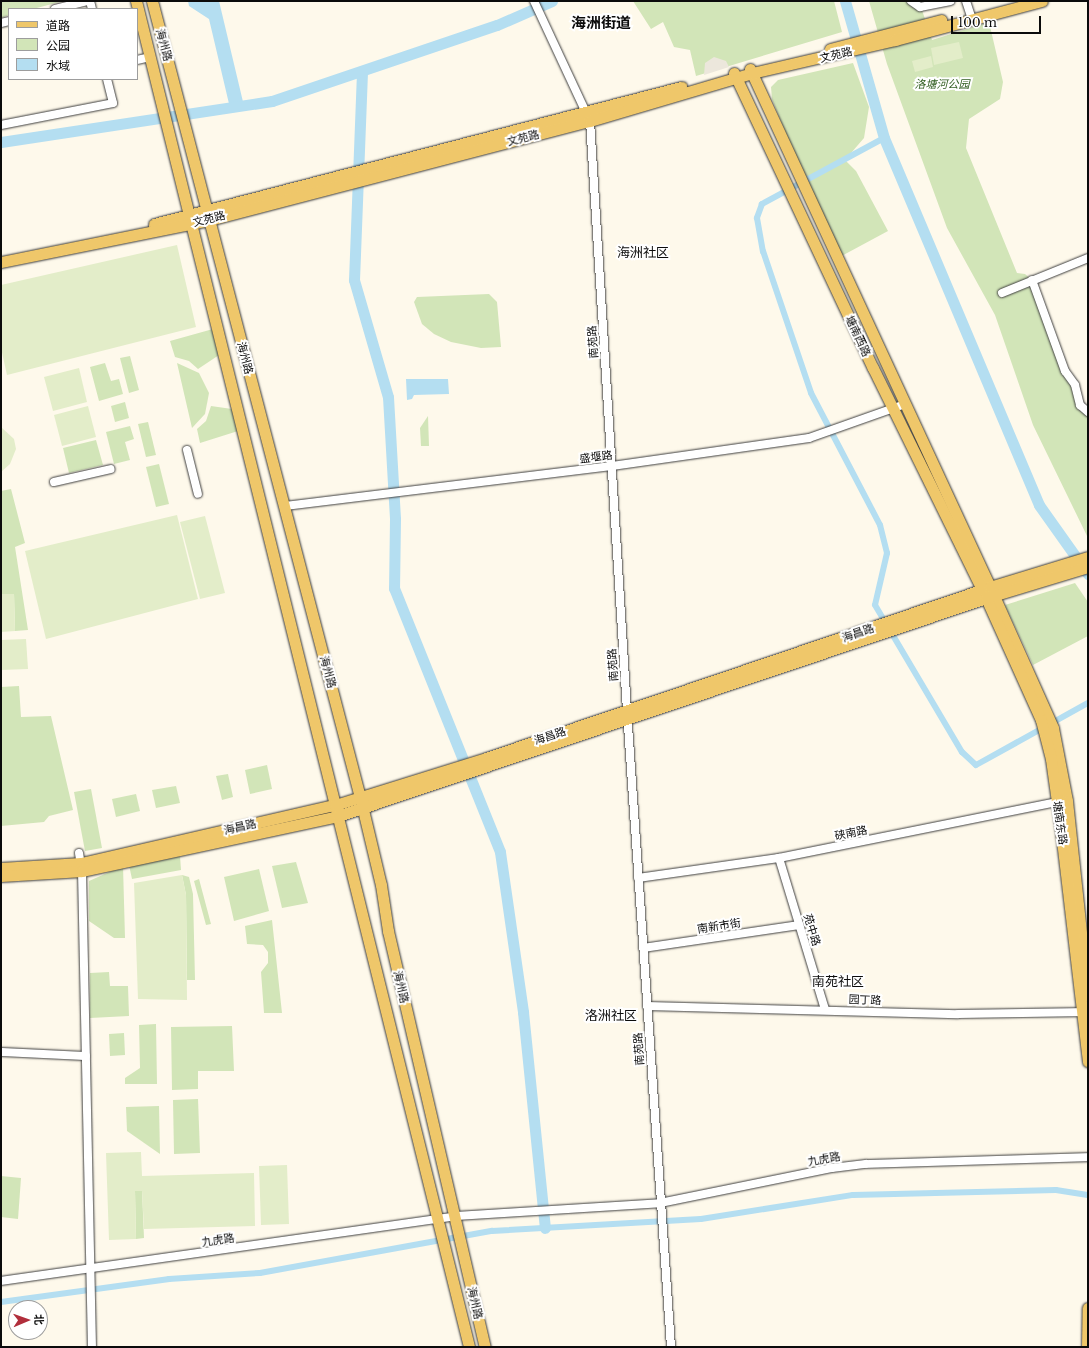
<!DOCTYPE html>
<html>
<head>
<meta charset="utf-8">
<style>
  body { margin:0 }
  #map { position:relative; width:1089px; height:1348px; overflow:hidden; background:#fef9eb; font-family:"Libre Baskerville","Noto Sans SC",serif }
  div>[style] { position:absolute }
  .green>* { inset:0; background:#d2e5b8 }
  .pitch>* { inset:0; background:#e3edc9 }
  .plaza>* { inset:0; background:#ece7dc }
  .water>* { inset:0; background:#b4def1 }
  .canal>* { height:6px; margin:-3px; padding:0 3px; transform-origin:3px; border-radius:3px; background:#b4def1 }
  .river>* { height:11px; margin:-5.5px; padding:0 5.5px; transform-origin:5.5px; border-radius:5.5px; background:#b4def1 }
  .roads { filter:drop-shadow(0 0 1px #3e3e3e) drop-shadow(0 0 1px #3e3e3e) }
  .minor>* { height:8px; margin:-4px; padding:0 4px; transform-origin:4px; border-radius:4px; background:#fff }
  .major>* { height:11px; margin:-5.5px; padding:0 5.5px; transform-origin:5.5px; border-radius:5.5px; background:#efc76a }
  span { translate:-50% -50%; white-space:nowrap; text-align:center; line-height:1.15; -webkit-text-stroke:4px #fff; paint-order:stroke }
  .street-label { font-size:11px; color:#0b0b0b }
  .park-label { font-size:11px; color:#315e21; font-style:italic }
  .quarter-label { font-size:13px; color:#0b0b0b }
  .district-label { font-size:15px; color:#0b0b0b; font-weight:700 }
  .frame { position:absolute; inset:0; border:2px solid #0b0b0b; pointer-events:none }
  .legend { position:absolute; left:8px; top:8px; width:130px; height:72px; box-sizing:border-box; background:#fff; border:1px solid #9d9d9d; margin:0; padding:5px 7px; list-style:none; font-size:12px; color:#0b0b0b }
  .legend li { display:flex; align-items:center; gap:8px; height:20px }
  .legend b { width:20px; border:1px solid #9d9d9d }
  .north { position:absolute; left:8px; top:1300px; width:40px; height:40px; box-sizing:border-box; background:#fff; border:1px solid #9d9d9d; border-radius:50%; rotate:88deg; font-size:11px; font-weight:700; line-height:16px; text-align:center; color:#0b0b0b }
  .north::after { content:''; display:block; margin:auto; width:14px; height:18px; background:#b12e3c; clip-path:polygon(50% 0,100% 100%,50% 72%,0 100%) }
  .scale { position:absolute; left:951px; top:16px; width:90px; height:18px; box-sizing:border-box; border:2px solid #0b0b0b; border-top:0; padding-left:5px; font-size:12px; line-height:14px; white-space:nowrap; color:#0b0b0b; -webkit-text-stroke:3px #fff; paint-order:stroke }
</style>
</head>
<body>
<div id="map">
  <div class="green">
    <div style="clip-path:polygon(1px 1px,63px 1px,33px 9px,9px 9px,9px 15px,1px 18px)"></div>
    <div style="clip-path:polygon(633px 1px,834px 1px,842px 32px,696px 76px,690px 50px,674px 47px,663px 22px,651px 29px)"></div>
    <div style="clip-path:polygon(869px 1px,919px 1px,932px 40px,989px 22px,1003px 82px,1000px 99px,969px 119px,966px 148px,1017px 273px,1025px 274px,1032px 280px,1080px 405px,1088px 412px,1088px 538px,1033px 425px,995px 315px,947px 228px,887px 64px)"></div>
    <div style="clip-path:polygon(853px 63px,869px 107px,864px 138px,845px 160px,856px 171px,888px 231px,836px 259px,772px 99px,771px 87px,778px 80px)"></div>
    <div style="clip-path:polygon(489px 294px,497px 302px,501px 347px,481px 348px,451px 342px,434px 334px,422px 324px,414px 302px,417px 297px)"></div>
    <div style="clip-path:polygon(213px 329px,219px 355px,198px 369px,189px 361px,175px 357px,170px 341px)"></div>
    <div style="clip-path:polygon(130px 356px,139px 390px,129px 393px,120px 358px)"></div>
    <div style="clip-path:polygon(105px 363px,111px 381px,119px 379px,123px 394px,99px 401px,90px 367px)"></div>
    <div style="clip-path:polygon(177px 363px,199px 373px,209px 393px,205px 414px,192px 428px)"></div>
    <div style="clip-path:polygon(125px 402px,129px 418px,115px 422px,111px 406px)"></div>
    <div style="clip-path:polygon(211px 406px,232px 409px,238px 431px,200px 443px,197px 429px,206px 421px)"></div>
    <div style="clip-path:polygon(428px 416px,429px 446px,421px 446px,420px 428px)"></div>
    <div style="clip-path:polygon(148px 422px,156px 455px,146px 457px,138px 424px)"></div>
    <div style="clip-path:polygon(130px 426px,134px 439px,125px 442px,130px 460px,114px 464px,106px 432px)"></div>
    <div style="clip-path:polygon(96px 440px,103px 465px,69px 473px,63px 448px)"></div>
    <div style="clip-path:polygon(159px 464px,169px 504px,156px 507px,146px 467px)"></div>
    <div style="clip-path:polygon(11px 489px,25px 543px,15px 547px,28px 630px,15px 631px,14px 594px,1px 594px,1px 491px)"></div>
    <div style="clip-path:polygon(1075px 583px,1088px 602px,1088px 636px,1033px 665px,1005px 605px)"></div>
    <div style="clip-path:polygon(19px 686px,21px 717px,51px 716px,73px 810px,49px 816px,44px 822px,1px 826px,1px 687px)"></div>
    <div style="clip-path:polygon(267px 765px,272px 789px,250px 794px,245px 770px)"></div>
    <div style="clip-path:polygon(228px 774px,233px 797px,222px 800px,216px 776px)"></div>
    <div style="clip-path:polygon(176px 786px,180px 803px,156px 808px,152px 790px)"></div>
    <div style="clip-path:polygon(91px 789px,102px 848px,85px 851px,74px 792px)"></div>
    <div style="clip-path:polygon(136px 794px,140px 811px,116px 817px,112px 799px)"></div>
    <div style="clip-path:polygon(180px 856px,181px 870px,132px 879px,129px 865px)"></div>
    <div style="clip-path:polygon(296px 862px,308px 903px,282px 908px,272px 866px)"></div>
    <div style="clip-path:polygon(123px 866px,125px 938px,114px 938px,89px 921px,89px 881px)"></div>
    <div style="clip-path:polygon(259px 869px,269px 911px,234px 921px,224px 877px)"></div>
    <div style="clip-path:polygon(182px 875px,189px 877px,193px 894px,195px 980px,187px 980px,186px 895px)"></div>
    <div style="clip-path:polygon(199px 879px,211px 924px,206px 925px,194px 881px)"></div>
    <div style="clip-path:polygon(272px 920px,282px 1013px,264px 1013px,261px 972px,268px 963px,268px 952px,263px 945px,247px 944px,245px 926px)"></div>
    <div style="clip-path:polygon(109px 972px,110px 986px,128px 986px,129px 1016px,90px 1018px,90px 973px)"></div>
    <div style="clip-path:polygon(156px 1024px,157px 1084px,125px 1084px,125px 1078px,140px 1068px,139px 1025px)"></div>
    <div style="clip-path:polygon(232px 1026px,234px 1071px,198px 1071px,198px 1089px,172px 1090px,171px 1027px)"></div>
    <div style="clip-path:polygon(124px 1033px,125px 1055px,110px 1056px,109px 1034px)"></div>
    <div style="clip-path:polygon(198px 1099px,200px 1153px,174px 1154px,173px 1100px)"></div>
    <div style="clip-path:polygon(159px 1106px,160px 1154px,127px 1131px,126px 1107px)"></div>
    <div style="clip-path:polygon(1px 1176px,21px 1178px,18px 1219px,1px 1217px)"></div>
    <div style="clip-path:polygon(142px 1190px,144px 1238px,136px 1239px,135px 1191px)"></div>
  </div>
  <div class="pitch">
    <div style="clip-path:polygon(959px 42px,963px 58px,934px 65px,931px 48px)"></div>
    <div style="clip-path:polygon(931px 56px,933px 67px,915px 72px,912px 61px)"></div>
    <div style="clip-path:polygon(177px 245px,196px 327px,7px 375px,1px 348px,1px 285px)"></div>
    <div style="clip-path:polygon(79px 368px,87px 402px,53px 411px,44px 377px)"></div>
    <div style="clip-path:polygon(88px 406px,96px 437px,62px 446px,54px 415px)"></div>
    <div style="clip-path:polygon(1px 427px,14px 439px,16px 449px,10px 464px,1px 472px)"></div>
    <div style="clip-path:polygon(177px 515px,198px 599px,46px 639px,25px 551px)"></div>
    <div style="clip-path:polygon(205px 516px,225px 593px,200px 599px,180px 522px)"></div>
    <div style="clip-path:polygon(1px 594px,14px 594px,15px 631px,1px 632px)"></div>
    <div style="clip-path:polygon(26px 639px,28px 669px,1px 670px,1px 640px)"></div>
    <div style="clip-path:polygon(182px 875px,186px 895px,187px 1000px,138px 999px,134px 883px)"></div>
    <div style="clip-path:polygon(141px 1152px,142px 1176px,254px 1173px,255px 1226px,144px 1229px,142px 1191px,135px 1191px,136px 1239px,109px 1240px,106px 1153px)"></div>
    <div style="clip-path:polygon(287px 1165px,289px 1224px,261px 1225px,259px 1166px)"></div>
  </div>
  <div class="plaza">
    <div style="clip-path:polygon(714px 57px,726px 61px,729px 67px,704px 75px,705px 63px)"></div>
  </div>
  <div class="water">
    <div style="clip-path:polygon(188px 1px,219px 1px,244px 106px,230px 108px,209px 19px,189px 6px)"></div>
    <div style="clip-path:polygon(406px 379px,448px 379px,449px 394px,414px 395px,412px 399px,407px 400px)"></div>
  </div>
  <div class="canal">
    <div style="left:884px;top:138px;width:139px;rotate:151.6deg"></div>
    <div style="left:762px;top:204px;width:15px;rotate:110deg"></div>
    <div style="left:757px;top:218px;width:34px;rotate:80deg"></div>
    <div style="left:763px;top:251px;width:150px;rotate:71.3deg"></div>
    <div style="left:811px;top:393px;width:149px;rotate:62.4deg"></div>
    <div style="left:880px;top:525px;width:29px;rotate:76deg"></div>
    <div style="left:887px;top:553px;width:53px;rotate:103deg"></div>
    <div style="left:875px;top:605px;width:171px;rotate:59.4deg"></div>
    <div style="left:962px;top:752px;width:19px;rotate:43deg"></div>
    <div style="left:976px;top:765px;width:128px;rotate:-29deg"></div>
    <div style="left:1px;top:1302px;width:170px;rotate:-7.8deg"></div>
    <div style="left:169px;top:1279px;width:91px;rotate:-3.8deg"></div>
    <div style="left:260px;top:1273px;width:236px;rotate:-10.3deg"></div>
    <div style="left:492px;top:1231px;width:209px;rotate:-3.3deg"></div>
    <div style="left:701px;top:1219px;width:154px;rotate:-9deg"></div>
    <div style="left:853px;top:1195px;width:203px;rotate:-1.4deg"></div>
    <div style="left:1056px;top:1190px;width:32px;rotate:9deg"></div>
  </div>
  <div class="river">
    <div style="left:845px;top:1px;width:142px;rotate:74.1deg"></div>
    <div style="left:884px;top:138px;width:398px;rotate:67.1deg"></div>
    <div style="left:1039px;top:505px;width:85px;rotate:54.6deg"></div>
    <div style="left:362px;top:72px;width:208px;rotate:92.2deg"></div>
    <div style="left:354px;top:280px;width:122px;rotate:73.8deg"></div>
    <div style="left:388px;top:397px;width:122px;rotate:86.7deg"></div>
    <div style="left:395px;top:519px;width:69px;rotate:90.8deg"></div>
    <div style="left:394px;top:588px;width:284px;rotate:68.1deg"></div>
    <div style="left:500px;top:852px;width:162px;rotate:81.8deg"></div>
    <div style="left:523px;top:1012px;width:217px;rotate:84.2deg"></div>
    <div style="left:1px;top:142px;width:274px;rotate:-8.6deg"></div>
    <div style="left:272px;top:101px;width:237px;rotate:-18.7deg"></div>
    <div style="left:497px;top:25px;width:60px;rotate:-23.6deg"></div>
  </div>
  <div class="roads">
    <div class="minor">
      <div style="left:90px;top:1px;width:8px;rotate:76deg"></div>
      <div style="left:534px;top:1px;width:132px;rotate:65deg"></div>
      <div style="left:590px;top:121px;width:591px;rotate:86.41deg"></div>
      <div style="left:627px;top:711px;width:638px;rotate:86.04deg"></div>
      <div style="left:911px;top:1px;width:11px;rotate:34deg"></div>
      <div style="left:920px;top:7px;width:31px;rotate:-11deg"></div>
      <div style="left:966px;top:1px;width:19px;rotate:72deg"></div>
      <div style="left:55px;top:9px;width:32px;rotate:-14deg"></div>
      <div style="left:1px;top:23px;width:8px;rotate:-14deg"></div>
      <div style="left:137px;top:60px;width:13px;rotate:-13deg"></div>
      <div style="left:1px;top:125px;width:114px;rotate:-11.1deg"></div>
      <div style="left:113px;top:103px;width:25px;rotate:-104deg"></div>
      <div style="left:1032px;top:280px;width:97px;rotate:70.1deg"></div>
      <div style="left:1065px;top:371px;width:17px;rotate:54deg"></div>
      <div style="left:1075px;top:385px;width:21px;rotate:76deg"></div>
      <div style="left:1080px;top:405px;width:11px;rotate:41deg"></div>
      <div style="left:1002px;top:293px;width:93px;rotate:-22.1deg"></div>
      <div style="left:187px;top:450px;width:45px;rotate:76deg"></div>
      <div style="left:54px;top:482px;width:58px;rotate:-12.8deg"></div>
      <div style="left:285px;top:506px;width:329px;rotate:-7deg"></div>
      <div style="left:612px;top:466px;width:199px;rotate:-8.1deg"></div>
      <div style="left:809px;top:438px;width:102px;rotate:-19.5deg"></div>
      <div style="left:79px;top:853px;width:18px;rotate:81deg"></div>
      <div style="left:82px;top:871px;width:476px;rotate:88.8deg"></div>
      <div style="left:779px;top:858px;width:158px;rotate:73.1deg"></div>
      <div style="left:638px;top:878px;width:142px;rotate:-8.1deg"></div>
      <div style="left:779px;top:858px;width:289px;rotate:-11.4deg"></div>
      <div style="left:643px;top:948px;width:158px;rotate:-8.4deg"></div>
      <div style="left:647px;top:1006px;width:311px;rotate:1.5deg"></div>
      <div style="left:958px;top:1014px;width:130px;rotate:-0.9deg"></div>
      <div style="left:1px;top:1052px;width:85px;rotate:2.7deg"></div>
      <div style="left:1px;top:1281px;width:460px;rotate:-8.1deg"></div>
      <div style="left:456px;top:1216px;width:204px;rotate:-3.6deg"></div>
      <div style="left:660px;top:1203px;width:176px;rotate:-11.5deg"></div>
      <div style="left:832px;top:1168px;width:34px;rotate:-7deg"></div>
      <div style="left:866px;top:1164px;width:222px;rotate:-1.8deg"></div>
    </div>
    <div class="major">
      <div style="left:136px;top:1px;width:1387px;rotate:76.1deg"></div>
      <div style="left:152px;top:1px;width:823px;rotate:75.36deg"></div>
      <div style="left:360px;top:797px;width:90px;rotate:76.6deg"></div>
      <div style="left:381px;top:885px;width:47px;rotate:81.3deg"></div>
      <div style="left:388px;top:931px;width:427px;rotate:76.9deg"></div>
      <div style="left:830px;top:49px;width:115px;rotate:-14.6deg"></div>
      <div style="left:750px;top:69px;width:571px;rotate:65.14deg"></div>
      <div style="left:990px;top:587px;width:154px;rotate:65.9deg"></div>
      <div style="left:1053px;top:728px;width:74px;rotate:79.1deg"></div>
      <div style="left:1067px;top:801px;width:196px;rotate:83.9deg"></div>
      <div style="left:734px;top:73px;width:326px;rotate:64.8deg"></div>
      <div style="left:873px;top:368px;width:256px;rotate:63.8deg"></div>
      <div style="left:986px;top:598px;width:134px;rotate:65.7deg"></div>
      <div style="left:1041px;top:720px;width:40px;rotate:75.6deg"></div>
      <div style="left:1051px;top:759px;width:65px;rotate:82deg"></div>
      <div style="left:1060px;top:823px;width:240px;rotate:83.3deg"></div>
      <div style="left:154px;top:224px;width:545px;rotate:-14.57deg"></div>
      <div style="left:1px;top:262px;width:212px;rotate:-11.4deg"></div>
      <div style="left:209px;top:220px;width:394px;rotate:-14.6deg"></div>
      <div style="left:590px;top:121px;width:169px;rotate:-16.5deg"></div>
      <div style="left:752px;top:73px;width:147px;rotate:-13deg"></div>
      <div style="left:895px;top:40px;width:152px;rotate:-14.9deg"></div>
      <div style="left:1px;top:868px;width:80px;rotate:-3.6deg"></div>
      <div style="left:81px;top:863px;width:261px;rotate:-12.9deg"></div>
      <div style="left:335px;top:805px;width:158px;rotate:-17.3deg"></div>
      <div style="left:486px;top:758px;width:532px;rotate:-18.74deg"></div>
      <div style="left:990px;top:587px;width:102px;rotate:-17deg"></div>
      <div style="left:1px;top:876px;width:81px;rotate:-3.5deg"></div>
      <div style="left:82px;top:871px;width:262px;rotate:-12.1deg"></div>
      <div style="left:338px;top:816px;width:684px;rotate:-18.59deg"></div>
      <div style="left:986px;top:598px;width:107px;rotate:-16.9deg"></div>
      <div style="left:1087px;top:1347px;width:39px;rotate:-89deg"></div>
    </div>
  </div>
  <div class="street-label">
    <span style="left:164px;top:45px;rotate:75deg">海州路</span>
    <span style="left:836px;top:55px;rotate:-13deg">文苑路</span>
    <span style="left:523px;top:138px;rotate:-14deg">文苑路</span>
    <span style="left:209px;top:219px;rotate:-14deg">文苑路</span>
    <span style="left:858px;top:336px;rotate:65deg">塘南西路</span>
    <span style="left:593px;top:342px;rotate:-94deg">南苑路</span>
    <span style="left:245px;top:358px;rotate:75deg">海州路</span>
    <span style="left:596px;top:457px;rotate:-7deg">盛堰路</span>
    <span style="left:858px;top:633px;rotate:-19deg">海昌路</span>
    <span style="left:613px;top:665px;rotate:-94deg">南苑路</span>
    <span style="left:328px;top:672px;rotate:75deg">海州路</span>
    <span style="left:550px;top:736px;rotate:-18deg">海昌路</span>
    <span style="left:1060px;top:823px;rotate:82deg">塘南东路</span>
    <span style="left:240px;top:827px;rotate:-13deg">海昌路</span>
    <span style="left:851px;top:833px;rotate:-11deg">硖南路</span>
    <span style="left:719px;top:926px;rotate:-9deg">南新市街</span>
    <span style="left:812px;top:930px;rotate:73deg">苑中路</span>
    <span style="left:401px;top:987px;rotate:77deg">海州路</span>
    <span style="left:865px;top:1000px;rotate:2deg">园丁路</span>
    <span style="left:639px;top:1049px;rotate:-94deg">南苑路</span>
    <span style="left:824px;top:1159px;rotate:-10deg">九虎路</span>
    <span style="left:218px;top:1240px;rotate:-8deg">九虎路</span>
    <span style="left:475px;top:1303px;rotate:77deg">海州路</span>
  </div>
  <div class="park-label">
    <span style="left:942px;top:84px">洛塘河公园</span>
  </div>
  <div class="quarter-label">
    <span style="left:643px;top:253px">海洲社区</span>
    <span style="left:838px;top:982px">南苑社区</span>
    <span style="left:611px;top:1016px">洛洲社区</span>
  </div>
  <div class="district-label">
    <span style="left:601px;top:23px">海洲街道</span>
  </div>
  <div class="frame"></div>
  <ul class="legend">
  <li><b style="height:5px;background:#efc76a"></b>道路</li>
  <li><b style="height:11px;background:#d2e5b8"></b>公园</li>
  <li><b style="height:11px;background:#b4def1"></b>水域</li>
  </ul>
  <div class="north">北</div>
  <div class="scale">100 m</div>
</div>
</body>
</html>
